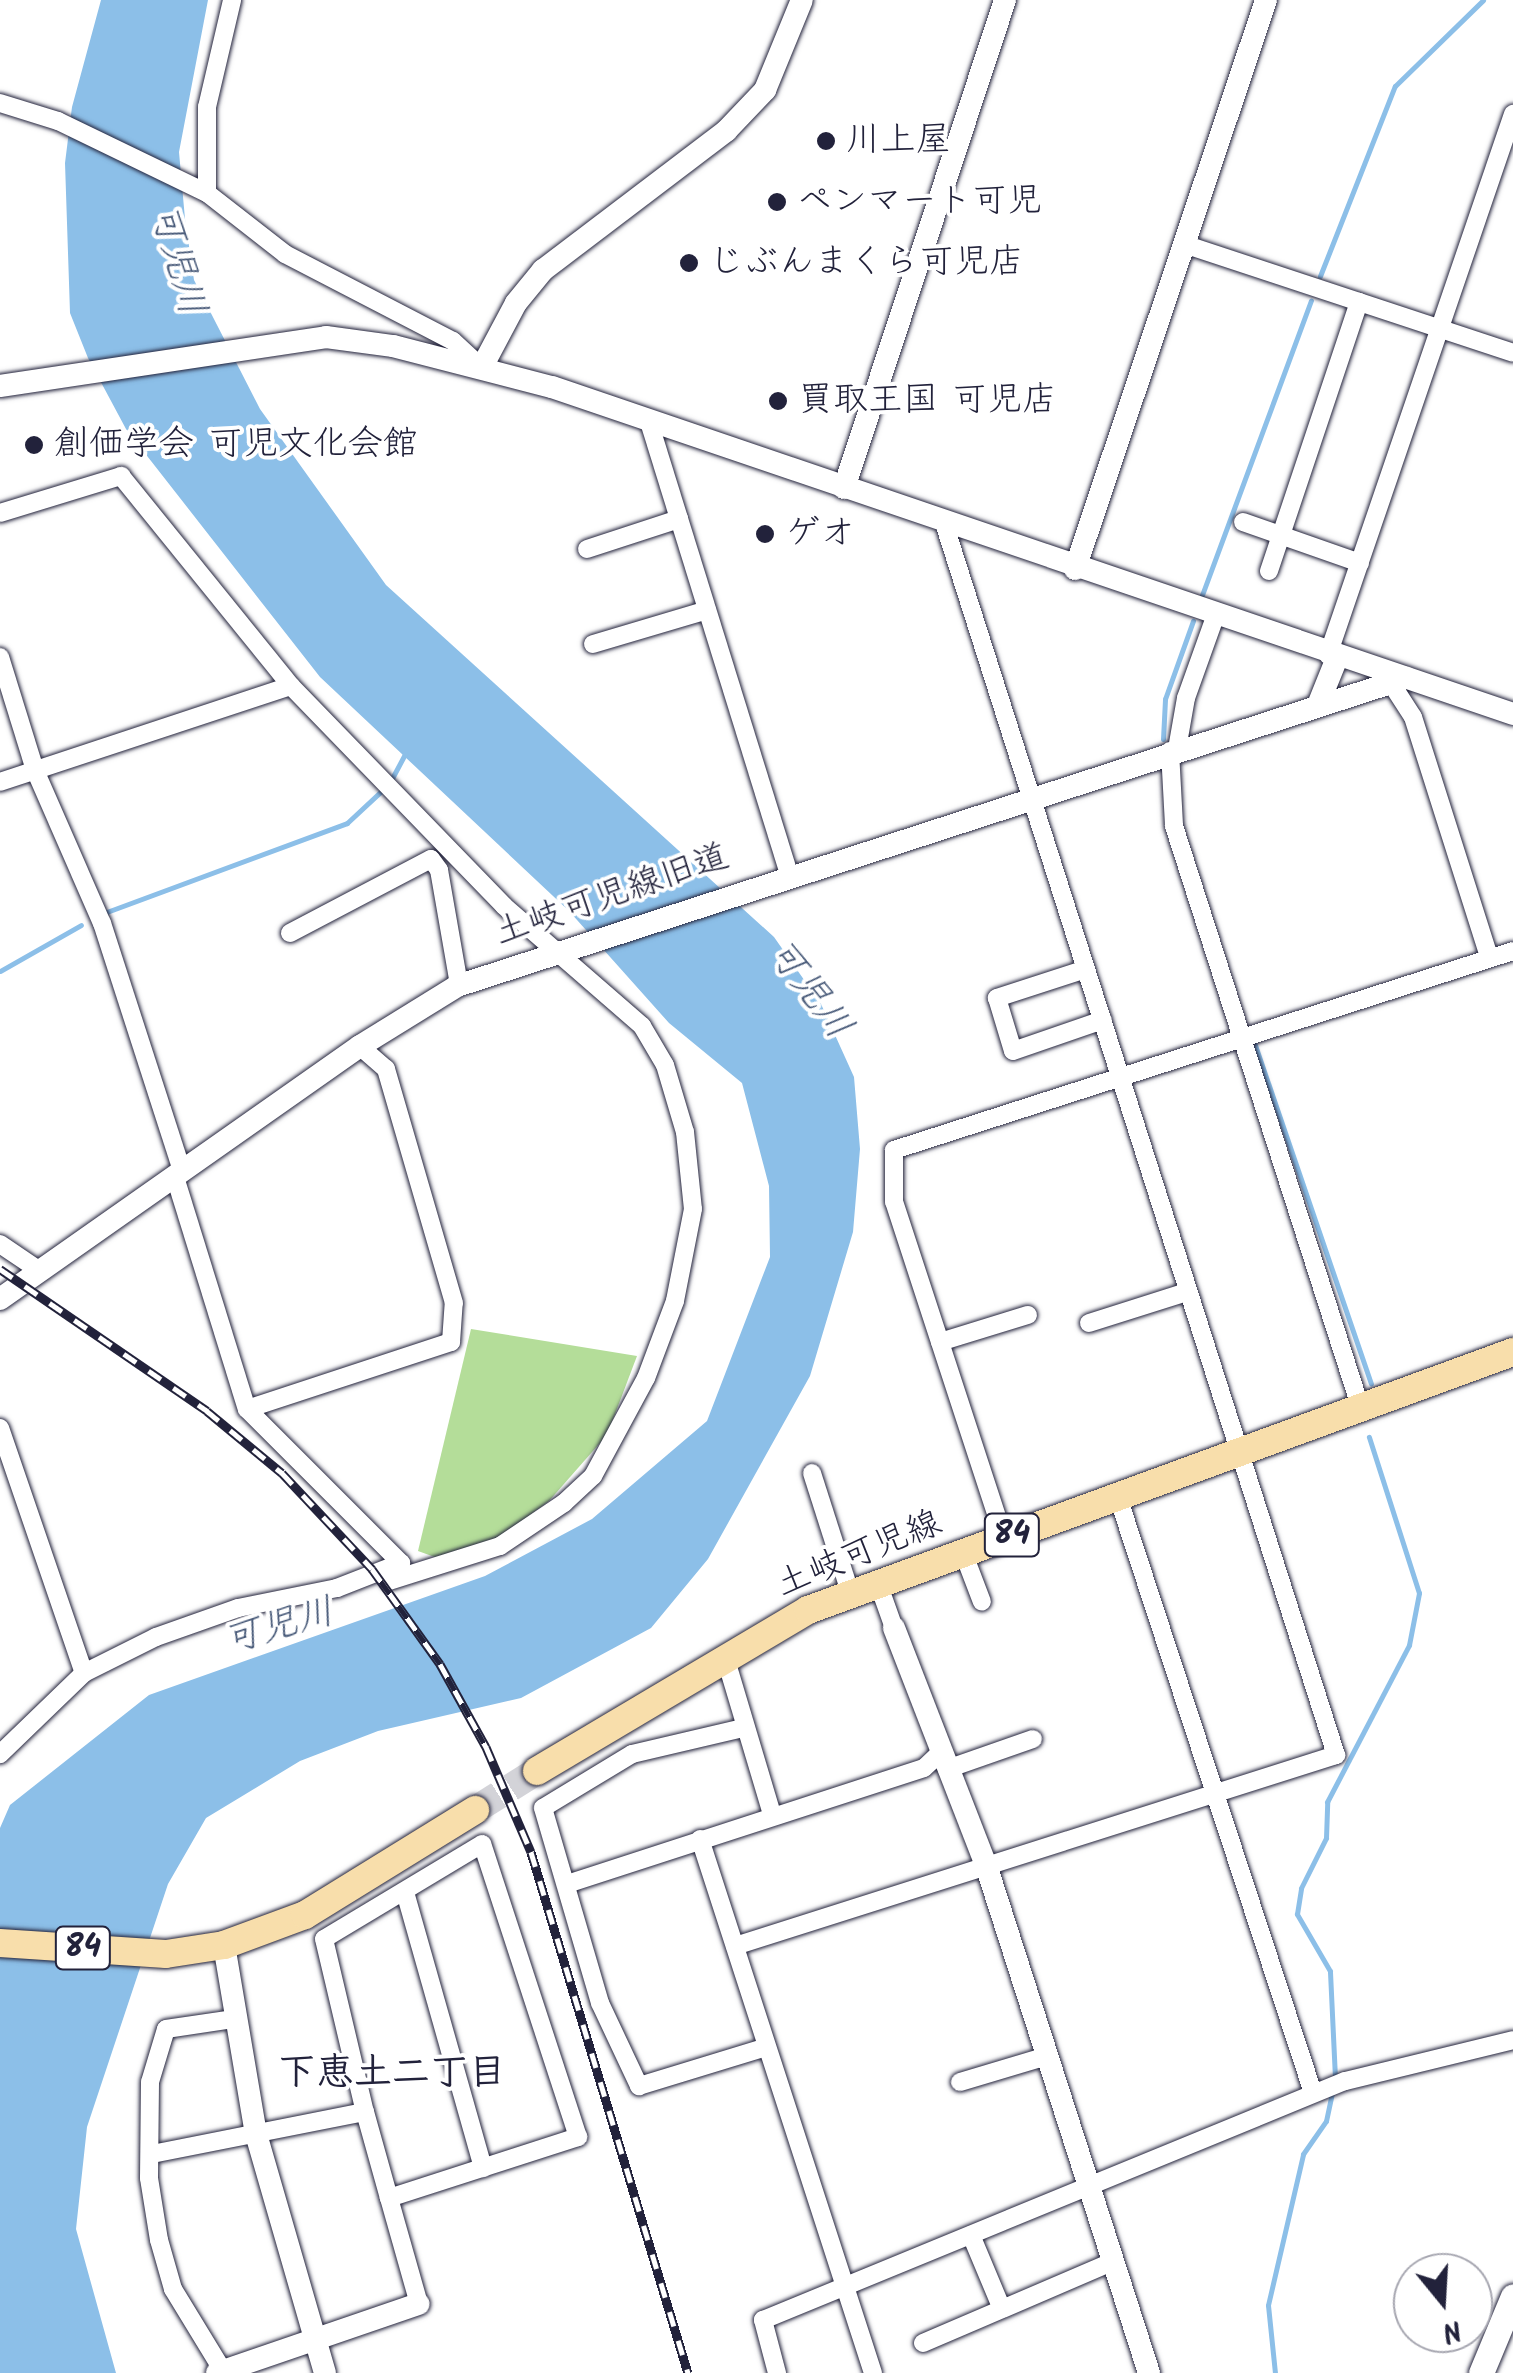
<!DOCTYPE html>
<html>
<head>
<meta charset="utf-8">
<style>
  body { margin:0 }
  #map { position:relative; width:1513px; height:2373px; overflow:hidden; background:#fff; font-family:Kalam,"Klee One",sans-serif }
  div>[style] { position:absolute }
  .green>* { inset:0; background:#b4dd99 }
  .water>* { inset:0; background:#8cbfe8 }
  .stream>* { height:5px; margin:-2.5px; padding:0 2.5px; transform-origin:2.5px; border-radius:2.5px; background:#8cbfe8 }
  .primary-tunnel>* { height:28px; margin-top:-14px; transform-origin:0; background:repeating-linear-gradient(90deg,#d3d3d8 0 28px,transparent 0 42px) }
  .roads { filter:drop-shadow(0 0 2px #22223b) drop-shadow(0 0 2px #22223b) }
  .minor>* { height:18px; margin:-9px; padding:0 9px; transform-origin:9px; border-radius:9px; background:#fff }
  .tertiary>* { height:22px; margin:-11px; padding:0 11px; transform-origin:11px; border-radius:11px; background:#fff }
  .secondary>* { height:25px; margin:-12.5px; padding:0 12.5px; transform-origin:12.5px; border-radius:12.5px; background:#fff }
  .primary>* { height:28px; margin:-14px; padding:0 14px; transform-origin:14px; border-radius:14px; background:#f8deab }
  .rail>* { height:9px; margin-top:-4.5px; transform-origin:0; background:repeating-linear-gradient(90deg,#fff 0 15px,#22223b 0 30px); box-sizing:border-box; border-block:2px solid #22223b }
  .dots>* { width:28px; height:28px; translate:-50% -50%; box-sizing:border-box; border:5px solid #fff; border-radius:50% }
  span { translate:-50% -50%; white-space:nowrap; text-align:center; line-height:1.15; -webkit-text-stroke:8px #fff; paint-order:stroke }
  .shield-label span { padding:2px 8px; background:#fff; border:2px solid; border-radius:8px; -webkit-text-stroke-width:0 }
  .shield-label { font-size:32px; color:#22223b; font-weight:700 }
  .poi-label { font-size:35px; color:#22223b }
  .left { translate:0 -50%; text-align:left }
  .street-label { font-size:35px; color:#22223b }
  .water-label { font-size:38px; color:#475978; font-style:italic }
  .neighbourhood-label { font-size:38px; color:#22223b; font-weight:700 }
  .north { position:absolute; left:1393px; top:2253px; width:100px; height:100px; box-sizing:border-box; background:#fff; border:2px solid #a7a7b1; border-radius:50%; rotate:162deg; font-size:28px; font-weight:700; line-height:40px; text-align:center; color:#22223b }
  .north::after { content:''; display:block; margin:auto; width:35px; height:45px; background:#22223b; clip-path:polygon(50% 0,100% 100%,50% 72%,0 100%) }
</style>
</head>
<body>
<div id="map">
  <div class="green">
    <div style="clip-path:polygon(471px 1329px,637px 1356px,607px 1435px,549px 1501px,495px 1541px,443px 1560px,418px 1551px)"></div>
  </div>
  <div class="water">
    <div style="clip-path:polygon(101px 0,208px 0,179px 152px,185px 219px,194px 280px,260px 409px,386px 585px,774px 937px,821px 1004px,854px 1077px,860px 1149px,853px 1232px,810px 1376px,708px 1559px,651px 1628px,521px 1698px,378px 1731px,300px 1761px,206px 1818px,168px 1884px,87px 2127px,76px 2229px,116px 2373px,0 2373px,0 1828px,10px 1805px,149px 1695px,485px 1576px,592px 1519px,707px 1421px,770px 1257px,769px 1186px,742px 1083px,669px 1023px,569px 911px,320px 677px,126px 429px,88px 358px,70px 313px,65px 163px,72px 107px)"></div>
  </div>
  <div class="stream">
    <div style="left:1320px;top:276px;width:204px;rotate:-68.5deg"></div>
    <div style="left:1395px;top:86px;width:123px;rotate:-44.3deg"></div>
    <div style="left:1202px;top:595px;width:314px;rotate:-69.7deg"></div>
    <div style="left:1163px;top:739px;width:40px;rotate:-87.1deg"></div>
    <div style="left:1165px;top:699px;width:83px;rotate:-70.3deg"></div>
    <div style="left:104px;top:913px;width:259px;rotate:-20.3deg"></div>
    <div style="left:347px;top:823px;width:57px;rotate:-42.9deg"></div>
    <div style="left:389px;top:784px;width:34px;rotate:-62deg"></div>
    <div style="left:0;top:971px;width:93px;rotate:-29.6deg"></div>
    <div style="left:1254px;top:1042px;width:361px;rotate:71.1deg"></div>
    <div style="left:1335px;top:2078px;width:107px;rotate:-92.7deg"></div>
    <div style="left:1330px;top:1971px;width:66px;rotate:-120.1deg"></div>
    <div style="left:1297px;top:1914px;width:26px;rotate:-81deg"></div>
    <div style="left:1301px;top:1888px;width:56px;rotate:-63.4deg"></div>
    <div style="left:1326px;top:1838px;width:36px;rotate:-88deg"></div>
    <div style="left:1327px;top:1802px;width:177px;rotate:-62.4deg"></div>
    <div style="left:1409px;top:1645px;width:53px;rotate:-79.1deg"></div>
    <div style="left:1419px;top:1593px;width:164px;rotate:-107.8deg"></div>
    <div style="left:1275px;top:2373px;width:68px;rotate:-95.9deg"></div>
    <div style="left:1268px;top:2305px;width:155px;rotate:-76.9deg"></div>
    <div style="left:1303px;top:2154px;width:40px;rotate:-55.1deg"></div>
    <div style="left:1326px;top:2121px;width:29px;rotate:-78deg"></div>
  </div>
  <div class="primary-tunnel">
    <div style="left:475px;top:1810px;width:73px;rotate:-32.2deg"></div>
  </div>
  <div class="roads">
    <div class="minor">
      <div style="left:0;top:103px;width:61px;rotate:17.2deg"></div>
      <div style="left:58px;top:121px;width:165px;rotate:25.8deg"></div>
      <div style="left:207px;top:193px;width:99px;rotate:38deg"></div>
      <div style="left:285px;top:254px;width:189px;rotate:27.4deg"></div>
      <div style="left:453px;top:341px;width:38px;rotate:43deg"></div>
      <div style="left:207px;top:193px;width:86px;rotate:-90deg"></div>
      <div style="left:207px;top:107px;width:110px;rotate:-76.8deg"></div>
      <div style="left:1187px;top:245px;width:343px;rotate:18.3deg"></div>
      <div style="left:650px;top:425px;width:471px;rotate:72.8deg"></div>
      <div style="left:0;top:513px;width:127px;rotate:-17deg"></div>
      <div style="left:121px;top:476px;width:270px;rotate:51deg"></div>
      <div style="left:291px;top:686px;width:306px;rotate:45.9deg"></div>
      <div style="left:504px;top:906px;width:183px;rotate:41deg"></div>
      <div style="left:642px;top:1026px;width:45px;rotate:59.5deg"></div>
      <div style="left:665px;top:1065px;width:70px;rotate:73.4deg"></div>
      <div style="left:685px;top:1132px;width:77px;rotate:84.1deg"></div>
      <div style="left:693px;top:1209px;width:94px;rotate:101.1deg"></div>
      <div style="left:675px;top:1301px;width:82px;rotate:110.6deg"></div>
      <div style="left:646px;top:1378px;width:111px;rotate:118.4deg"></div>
      <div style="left:593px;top:1476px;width:40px;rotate:137deg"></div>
      <div style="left:564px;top:1503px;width:77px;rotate:146.1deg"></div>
      <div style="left:500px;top:1546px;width:116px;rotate:162.5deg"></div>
      <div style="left:1243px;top:522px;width:124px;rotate:19.3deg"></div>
      <div style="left:587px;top:549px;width:97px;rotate:-18.1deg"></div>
      <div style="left:1269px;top:571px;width:284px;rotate:-71.5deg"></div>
      <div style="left:593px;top:644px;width:119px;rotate:-16.6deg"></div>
      <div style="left:1328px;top:655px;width:572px;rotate:-71.12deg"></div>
      <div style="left:0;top:657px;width:118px;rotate:72.8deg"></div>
      <div style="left:35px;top:770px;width:167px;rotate:66.4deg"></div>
      <div style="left:102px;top:923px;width:261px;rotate:72.1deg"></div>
      <div style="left:1391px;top:683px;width:40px;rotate:57.1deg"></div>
      <div style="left:1413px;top:717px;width:252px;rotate:72.4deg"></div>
      <div style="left:1177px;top:749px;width:52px;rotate:-80deg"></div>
      <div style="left:1186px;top:698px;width:86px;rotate:-70.3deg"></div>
      <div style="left:1170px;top:751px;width:75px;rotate:86.9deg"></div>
      <div style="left:1174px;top:826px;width:612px;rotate:72.22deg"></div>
      <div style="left:0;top:782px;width:306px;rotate:-18.3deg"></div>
      <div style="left:290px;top:933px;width:159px;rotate:-27.7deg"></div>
      <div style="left:431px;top:859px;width:14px;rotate:54deg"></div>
      <div style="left:439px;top:870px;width:117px;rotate:80.1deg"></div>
      <div style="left:1086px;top:969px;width:94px;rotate:162deg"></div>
      <div style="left:997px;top:998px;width:55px;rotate:73.2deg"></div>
      <div style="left:1013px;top:1051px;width:95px;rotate:-19deg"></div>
      <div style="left:175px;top:1177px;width:243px;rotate:72.8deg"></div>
      <div style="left:247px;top:1409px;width:215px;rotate:-18.2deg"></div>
      <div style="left:451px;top:1342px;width:39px;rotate:-86deg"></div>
      <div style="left:454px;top:1303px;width:244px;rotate:-106.2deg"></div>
      <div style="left:386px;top:1069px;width:35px;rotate:-139deg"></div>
      <div style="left:0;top:1244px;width:48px;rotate:34deg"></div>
      <div style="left:1089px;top:1323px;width:103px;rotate:-17.6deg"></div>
      <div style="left:940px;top:1342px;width:92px;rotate:-17.1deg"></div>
      <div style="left:0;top:1428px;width:259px;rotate:71.1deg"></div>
      <div style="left:84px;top:1673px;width:117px;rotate:136deg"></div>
      <div style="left:812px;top:1473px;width:128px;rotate:72.3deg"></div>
      <div style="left:1119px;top:1500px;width:624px;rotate:71.88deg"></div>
      <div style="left:1004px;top:1538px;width:354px;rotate:-108.1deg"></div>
      <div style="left:894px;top:1202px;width:52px;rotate:-90deg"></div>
      <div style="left:894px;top:1150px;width:650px;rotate:-17.82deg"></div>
      <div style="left:963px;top:1552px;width:53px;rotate:69.2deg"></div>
      <div style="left:878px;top:1583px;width:48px;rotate:70.4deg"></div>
      <div style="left:726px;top:1660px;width:161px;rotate:73.4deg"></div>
      <div style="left:84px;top:1673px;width:80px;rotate:-26.6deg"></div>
      <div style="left:156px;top:1637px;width:87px;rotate:-19.5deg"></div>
      <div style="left:238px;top:1608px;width:101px;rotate:-11.4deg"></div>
      <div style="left:337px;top:1588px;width:69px;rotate:-21.3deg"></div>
      <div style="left:401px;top:1563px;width:218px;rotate:-135deg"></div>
      <div style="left:743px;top:1728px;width:114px;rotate:166.8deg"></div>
      <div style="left:632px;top:1754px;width:104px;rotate:148.8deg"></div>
      <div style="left:543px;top:1808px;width:203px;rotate:73.7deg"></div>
      <div style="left:600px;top:2003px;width:92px;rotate:64.8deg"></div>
      <div style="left:639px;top:2086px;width:130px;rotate:-17deg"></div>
      <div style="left:947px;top:1769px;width:91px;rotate:-19.2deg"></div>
      <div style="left:700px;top:1839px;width:561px;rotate:72.05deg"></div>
      <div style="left:567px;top:1884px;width:375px;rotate:-18deg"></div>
      <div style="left:924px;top:1768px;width:21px;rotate:-43deg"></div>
      <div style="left:405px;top:1892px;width:287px;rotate:74.2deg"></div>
      <div style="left:735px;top:1946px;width:631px;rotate:-17.63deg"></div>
      <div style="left:1336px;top:1755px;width:1290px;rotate:-107.65deg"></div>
      <div style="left:960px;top:2082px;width:91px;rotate:-16.6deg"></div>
      <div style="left:152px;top:2154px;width:217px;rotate:-11.2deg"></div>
      <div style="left:389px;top:2198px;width:199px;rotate:-17.9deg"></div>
      <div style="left:578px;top:2137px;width:308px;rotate:-108.1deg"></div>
      <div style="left:482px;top:1844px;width:184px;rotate:149deg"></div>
      <div style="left:324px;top:1939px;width:178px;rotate:76.7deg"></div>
      <div style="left:365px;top:2112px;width:89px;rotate:74.4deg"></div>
      <div style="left:389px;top:2198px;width:110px;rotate:74.2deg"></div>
      <div style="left:971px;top:2235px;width:80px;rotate:67.3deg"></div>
      <div style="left:923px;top:2343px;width:206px;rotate:-23.2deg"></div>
      <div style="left:223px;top:2371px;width:96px;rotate:-121.4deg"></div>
      <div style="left:173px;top:2289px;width:51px;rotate:-105.9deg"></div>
      <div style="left:159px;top:2240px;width:63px;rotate:-99.2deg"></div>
      <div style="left:149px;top:2178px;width:96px;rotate:-89.4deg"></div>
      <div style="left:150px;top:2082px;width:55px;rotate:-73.2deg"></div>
      <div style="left:166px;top:2029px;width:69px;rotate:-8.4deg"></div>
      <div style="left:777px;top:2373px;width:55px;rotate:-104.8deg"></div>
      <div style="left:763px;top:2320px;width:629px;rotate:-22.33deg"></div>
      <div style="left:1345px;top:2081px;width:173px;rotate:-13.7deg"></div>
    </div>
    <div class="tertiary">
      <div style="left:482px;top:367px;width:72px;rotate:-62deg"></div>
      <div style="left:516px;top:303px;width:43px;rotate:-50.7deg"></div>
      <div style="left:543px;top:270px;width:230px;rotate:-37.2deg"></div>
      <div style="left:726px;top:131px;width:57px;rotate:-46.4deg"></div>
      <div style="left:765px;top:90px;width:97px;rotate:-67.7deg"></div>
      <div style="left:0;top:386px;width:330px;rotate:-8.5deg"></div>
      <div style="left:326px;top:337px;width:68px;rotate:7.7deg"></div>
      <div style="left:393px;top:346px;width:164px;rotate:14.5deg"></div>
      <div style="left:552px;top:387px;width:1015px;rotate:18.79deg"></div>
      <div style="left:844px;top:488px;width:514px;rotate:-71.74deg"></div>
      <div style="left:1075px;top:569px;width:600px;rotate:-71.44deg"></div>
      <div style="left:1318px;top:705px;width:51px;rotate:-68deg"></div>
      <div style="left:0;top:1299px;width:440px;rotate:-35.1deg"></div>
      <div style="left:360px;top:1046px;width:114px;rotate:-31.7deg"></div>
      <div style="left:457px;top:986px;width:998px;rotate:-17.98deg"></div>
      <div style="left:894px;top:1628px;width:254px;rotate:68.8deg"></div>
      <div style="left:986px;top:1865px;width:534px;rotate:72.21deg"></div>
      <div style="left:224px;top:1945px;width:192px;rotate:80.4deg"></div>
      <div style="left:256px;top:2134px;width:249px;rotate:73.9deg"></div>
      <div style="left:217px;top:2373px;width:213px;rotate:-18.9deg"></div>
    </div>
    <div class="secondary">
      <div style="left:1481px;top:2373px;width:83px;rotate:-67.4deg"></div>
    </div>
    <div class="primary">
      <div style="left:537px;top:1771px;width:315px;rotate:-30.7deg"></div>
      <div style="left:808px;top:1610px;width:751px;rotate:-20.1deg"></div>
      <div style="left:0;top:1943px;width:166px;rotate:3.8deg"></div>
      <div style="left:166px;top:1954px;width:59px;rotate:-8.8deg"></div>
      <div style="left:224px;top:1945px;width:86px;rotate:-20.3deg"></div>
      <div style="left:305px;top:1915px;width:200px;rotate:-31.7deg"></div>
    </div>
  </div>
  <div class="rail">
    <div style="left:0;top:1269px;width:251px;rotate:34.4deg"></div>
    <div style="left:207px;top:1411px;width:97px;rotate:39.6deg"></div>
    <div style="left:282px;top:1473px;width:132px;rotate:46.8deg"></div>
    <div style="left:372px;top:1569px;width:117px;rotate:54.4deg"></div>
    <div style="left:440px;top:1664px;width:95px;rotate:61deg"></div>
    <div style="left:486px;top:1747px;width:114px;rotate:66.8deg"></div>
    <div style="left:531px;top:1852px;width:544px;rotate:73.23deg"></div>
  </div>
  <div class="dots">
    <div style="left:826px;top:141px;background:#22223b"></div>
    <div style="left:777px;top:202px;background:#22223b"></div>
    <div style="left:689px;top:263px;background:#22223b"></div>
    <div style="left:778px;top:401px;background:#22223b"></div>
    <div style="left:34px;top:445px;background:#22223b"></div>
    <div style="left:765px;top:534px;background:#22223b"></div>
  </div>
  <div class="shield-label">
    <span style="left:1012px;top:1535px">84</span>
    <span style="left:83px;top:1948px">84</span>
  </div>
  <div class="poi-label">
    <span class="left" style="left:846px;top:141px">川上屋</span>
    <span class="left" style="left:797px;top:202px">ペンマート可児</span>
    <span class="left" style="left:709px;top:263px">じぶんまくら可児店</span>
    <span class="left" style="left:798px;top:401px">買取王国 可児店</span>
    <span class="left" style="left:54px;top:445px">創価学会 可児文化会館</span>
    <span class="left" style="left:785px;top:534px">ゲオ</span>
  </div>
  <div class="street-label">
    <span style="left:612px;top:896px;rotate:-19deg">土岐可児線旧道</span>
    <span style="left:859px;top:1555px;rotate:-22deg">土岐可児線</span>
  </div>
  <div class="water-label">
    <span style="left:176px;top:260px;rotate:74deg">可児川</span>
    <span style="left:808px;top:990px;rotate:53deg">可児川</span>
    <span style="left:279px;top:1628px;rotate:-16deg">可児川</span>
  </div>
  <div class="neighbourhood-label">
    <span style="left:392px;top:2075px">下恵土二丁目</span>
  </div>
  <div class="north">N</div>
</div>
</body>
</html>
